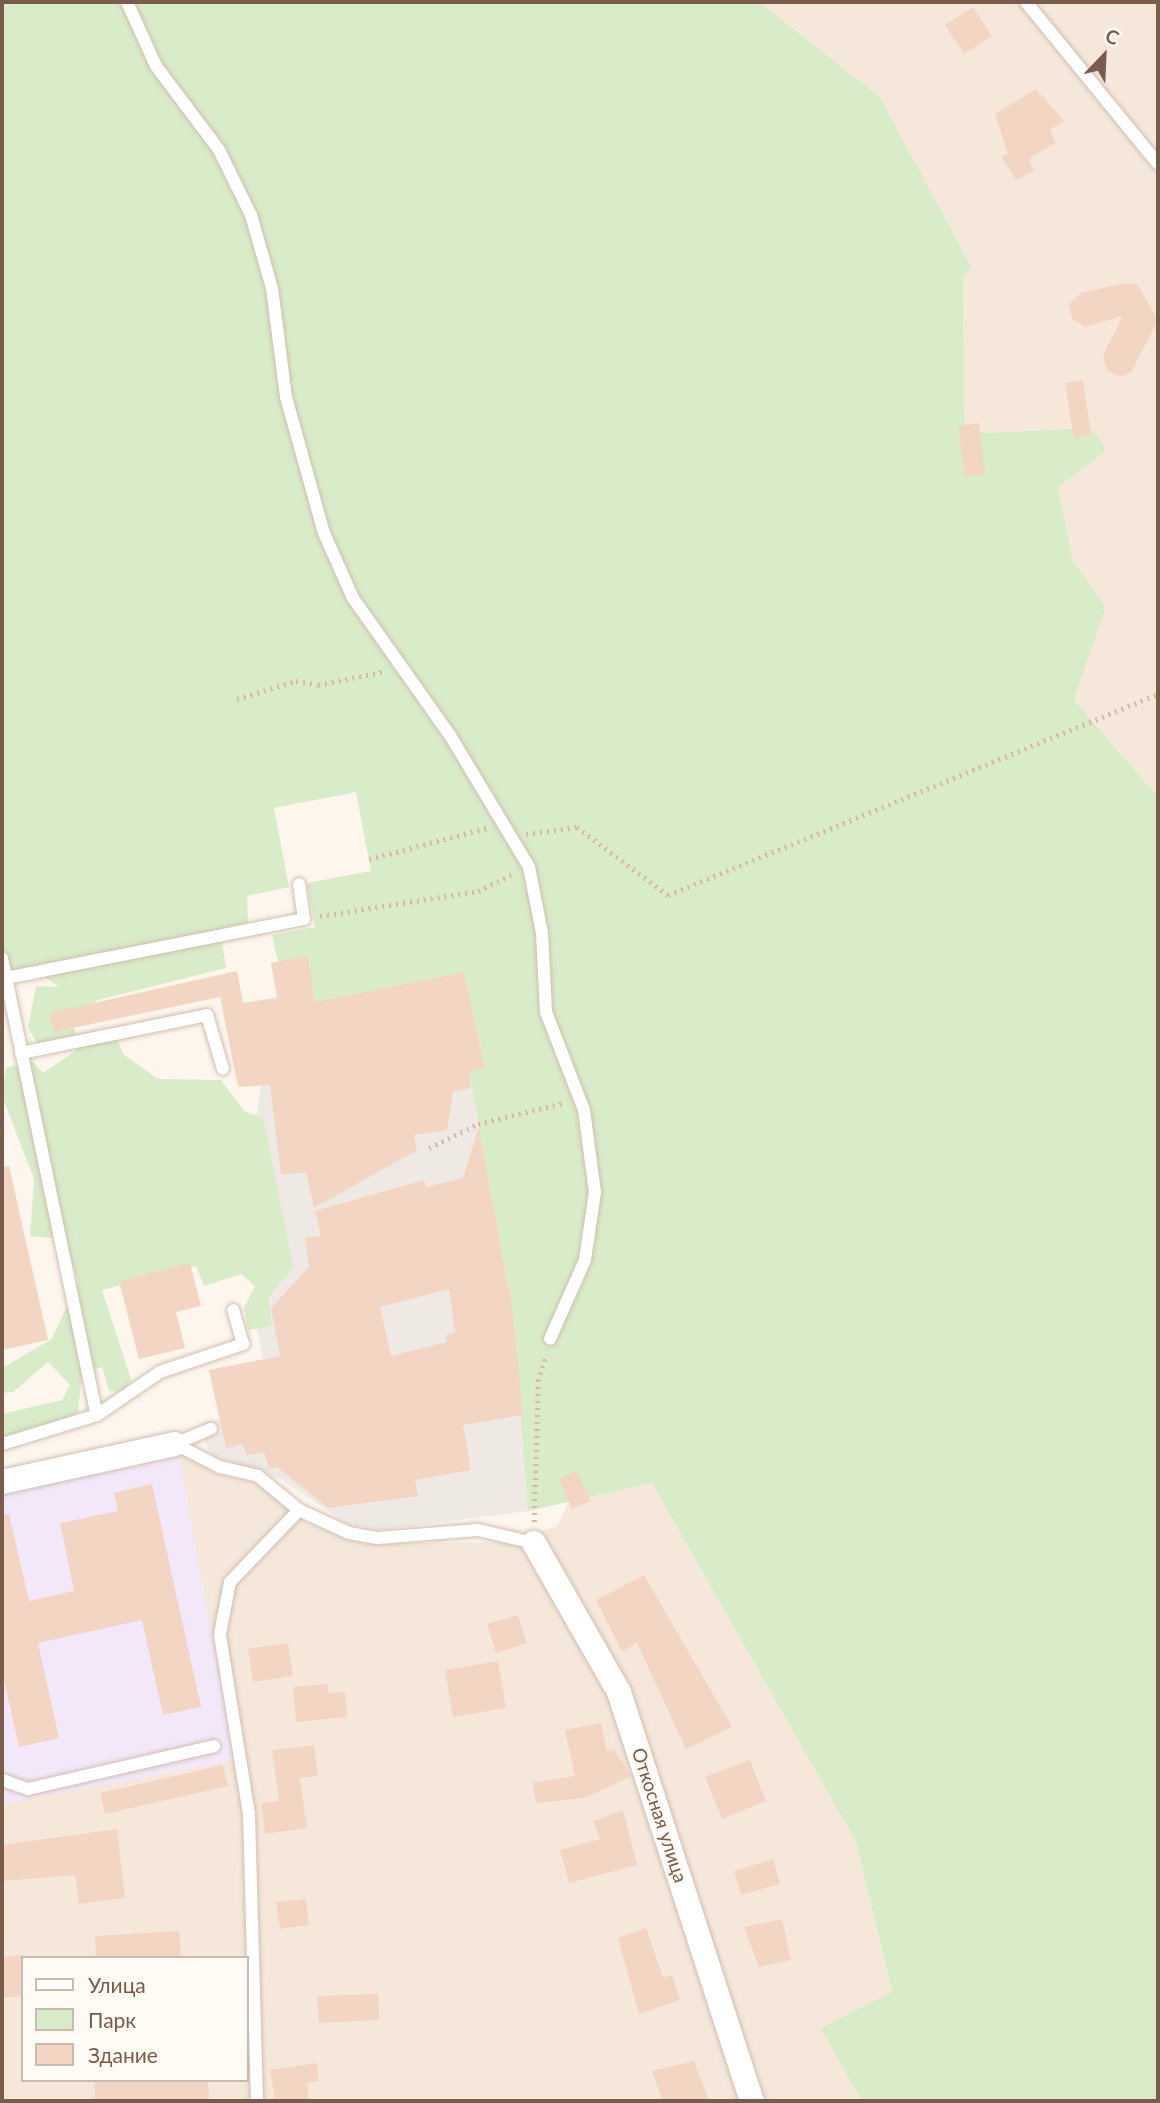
<!DOCTYPE html>
<html>
<head>
<meta charset="utf-8">
<style>
  body { margin:0 }
  #map { position:relative; width:1160px; height:2103px; overflow:hidden; background:#fdf6ec; font-family:Lato,sans-serif }
  div>[style] { position:absolute }
  .residential>* { inset:0; background:#f5e8da }
  .industrial>* { inset:0; background:#efe9e4 }
  .education>* { inset:0; background:#f3e8fa }
  .green>* { inset:0; background:#d8ecc9 }
  .building>* { inset:0; background:#f3d5c3 }
  .path>* { height:4.5px; margin-top:-2.25px; transform-origin:0; background:repeating-linear-gradient(90deg,#d9b8a5 0 2px,transparent 0 7px) }
  .roads { filter:drop-shadow(0 0 2px #d1beb0) drop-shadow(0 0 2px #d1beb0) }
  .service>* { height:12px; margin:-6px; padding:0 6px; transform-origin:6px; border-radius:6px; background:#fff }
  .minor>* { height:24px; margin:-12px; padding:0 12px; transform-origin:12px; border-radius:12px; background:#fff }
  span { translate:-50% -50%; white-space:nowrap; text-align:center; line-height:1.15; -webkit-text-stroke:5px #fffaf3; paint-order:stroke }
  .street-label { font-size:19px; color:#7a5c4d }
  .frame { position:absolute; inset:0; border:4px solid #7a5c4d; pointer-events:none }
  .legend { position:absolute; left:21px; top:1956px; width:228px; height:126px; box-sizing:border-box; background:#fffaf3; border:2px solid #cabbb1; margin:0; padding:9px 12px; list-style:none; font-size:21px; color:#7a5c4d }
  .legend li { display:flex; align-items:center; gap:14px; height:35px }
  .legend b { width:35px; border:2px solid #cabbb1 }
  .north { position:absolute; left:1069px; top:21px; width:70px; height:70px; -webkit-text-stroke:5px #fffaf3; paint-order:stroke; rotate:23deg; font-size:19px; font-weight:700; line-height:28px; text-align:center; color:#7a5c4d }
  .north::after { content:''; display:block; margin:auto; width:24px; height:32px; background:#7a5c4d; clip-path:polygon(50% 0,100% 100%,50% 72%,0 100%) }
</style>
</head>
<body>
<div id="map">
  <div class="residential">
    <div style="clip-path:polygon(759px 2px,1158px 2px,1158px 797px,1074px 698px,1106px 607px,1073px 561px,1058px 487px,1106px 451px,1082px 428px,986px 433px,965px 426px,963px 276px,972px 268px,880px 97px)"></div>
    <div style="clip-path:polygon(evenodd,178px 1452px,218px 1474px,256px 1483px,308px 1524px,364px 1544px,511px 1542px,557px 1526px,569px 1502px,652px 1483px,856px 1842px,892px 1993px,820px 2028px,862px 2101px,2px 2101px,2px 1804px,234px 1759px,178px 1452px,23px 1958px,247px 1958px,247px 2080px,23px 2080px,23px 1958px)"></div>
  </div>
  <div class="industrial">
    <div style="clip-path:polygon(308px 957px,316px 1002px,464px 972px,485px 1068px,469px 1072px,511px 1299px,528px 1511px,379px 1530px,348px 1524px,279px 1478px,213px 1456px,207px 1447px,201px 1423px,220px 1419px,209px 1370px,263px 1359px,252px 1304px,283px 1269px,255px 1125px,261px 1086px,243px 1003px,277px 997px,271px 963px)"></div>
  </div>
  <div class="education">
    <div style="clip-path:polygon(178px 1452px,235px 1760px,2px 1804px,2px 1490px)"></div>
  </div>
  <div class="green">
    <div style="clip-path:polygon(2px 2px,759px 2px,880px 97px,972px 268px,963px 276px,965px 426px,986px 433px,1082px 428px,1096px 433px,1106px 451px,1058px 487px,1073px 561px,1106px 607px,1074px 699px,1158px 797px,1158px 2101px,862px 2101px,820px 2028px,892px 1992px,856px 1842px,652px 1483px,528px 1511px,511px 1299px,469px 1071px,485px 1067px,464px 972px,315px 1002px,308px 957px,278px 962px,272px 935px,315px 927px,307px 883px,371px 871px,356px 792px,274px 808px,289px 887px,247px 896px,248px 922px,220px 929px,226px 968px,98px 1000px,70px 1018px,76px 1034px,113px 1028px,123px 1054px,158px 1079px,221px 1080px,244px 1111px,263px 1118px,293px 1267px,268px 1298px,272px 1326px,248px 1330px,244px 1308px,255px 1286px,241px 1274px,204px 1286px,196px 1266px,102px 1290px,131px 1379px,125px 1392px,109px 1391px,102px 1367px,82px 1373px,77px 1421px,2px 1441px,2px 1414px,62px 1400px,70px 1385px,48px 1362px,13px 1392px,2px 1393px,2px 1368px,52px 1339px,78px 1281px,64px 1239px,30px 1236px,34px 1179px,2px 1096px,6px 1068px,33px 1062px,43px 1073px,77px 1050px,67px 1038px,38px 1044px,28px 1028px,36px 986px,59px 987px,33px 968px,2px 989px)"></div>
  </div>
  <div class="building">
    <div style="clip-path:polygon(973px 7px,992px 36px,964px 54px,945px 25px)"></div>
    <div style="clip-path:polygon(1036px 89px,1064px 121px,1050px 130px,1056px 142px,1029px 159px,1034px 171px,1016px 180px,1001px 156px,1008px 154px,995px 114px)"></div>
    <div style="clip-path:polygon(1126px 283px,1138px 285px,1158px 320px,1131px 372px,1120px 377px,1107px 370px,1103px 355px,1123px 316px,1085px 327px,1072px 319px,1069px 304px,1081px 293px)"></div>
    <div style="clip-path:polygon(1083px 380px,1091px 435px,1074px 438px,1065px 383px)"></div>
    <div style="clip-path:polygon(979px 423px,985px 475px,965px 477px,958px 426px)"></div>
    <div style="clip-path:polygon(308px 956px,315px 1002px,464px 972px,485px 1068px,469px 1071px,471px 1088px,453px 1092px,447px 1130px,414px 1135px,417px 1150px,314px 1208px,306px 1172px,281px 1175px,270px 1085px,238px 1087px,220px 997px,54px 1032px,49px 1013px,237px 971px,243px 1003px,277px 998px,271px 963px)"></div>
    <div style="clip-path:polygon(evenodd,479px 1127px,512px 1306px,523px 1415px,463px 1425px,471px 1470px,415px 1480px,418px 1496px,328px 1508px,277px 1467px,269px 1469px,264px 1452px,247px 1455px,242px 1444px,226px 1448px,209px 1370px,280px 1356px,271px 1308px,309px 1267px,305px 1238px,321px 1236px,315px 1211px,424px 1180px,426px 1187px,463px 1178px,479px 1127px,449px 1289px,455px 1333px,446px 1335px,447px 1342px,391px 1356px,380px 1307px,449px 1289px)"></div>
    <div style="clip-path:polygon(9px 1166px,48px 1340px,2px 1350px,2px 1167px)"></div>
    <div style="clip-path:polygon(190px 1263px,201px 1306px,176px 1312px,185px 1348px,139px 1359px,119px 1281px)"></div>
    <div style="clip-path:polygon(577px 1471px,591px 1501px,572px 1509px,559px 1479px)"></div>
    <div style="clip-path:polygon(152px 1484px,201px 1707px,163px 1715px,142px 1620px,38px 1643px,59px 1738px,19px 1747px,2px 1671px,2px 1515px,9px 1514px,29px 1601px,74px 1591px,60px 1523px,118px 1511px,114px 1493px)"></div>
    <div style="clip-path:polygon(644px 1575px,732px 1727px,686px 1749px,637px 1643px,622px 1651px,596px 1600px)"></div>
    <div style="clip-path:polygon(518px 1615px,527px 1643px,496px 1653px,487px 1624px)"></div>
    <div style="clip-path:polygon(288px 1643px,293px 1676px,253px 1682px,248px 1649px)"></div>
    <div style="clip-path:polygon(498px 1661px,506px 1708px,453px 1717px,445px 1670px)"></div>
    <div style="clip-path:polygon(328px 1684px,328px 1693px,345px 1692px,347px 1717px,296px 1722px,293px 1687px)"></div>
    <div style="clip-path:polygon(601px 1723px,607px 1751px,614px 1749px,631px 1776px,585px 1798px,536px 1803px,533px 1783px,575px 1776px,565px 1730px)"></div>
    <div style="clip-path:polygon(314px 1745px,318px 1776px,300px 1778px,307px 1828px,265px 1834px,261px 1803px,279px 1801px,272px 1750px)"></div>
    <div style="clip-path:polygon(750px 1760px,766px 1801px,722px 1819px,705px 1777px)"></div>
    <div style="clip-path:polygon(223px 1765px,228px 1786px,105px 1814px,100px 1793px)"></div>
    <div style="clip-path:polygon(623px 1810px,637px 1865px,569px 1883px,560px 1850px,600px 1839px,593px 1821px)"></div>
    <div style="clip-path:polygon(117px 1829px,125px 1898px,79px 1904px,75px 1875px,2px 1881px,2px 1845px)"></div>
    <div style="clip-path:polygon(773px 1859px,780px 1884px,741px 1895px,734px 1871px)"></div>
    <div style="clip-path:polygon(306px 1899px,309px 1925px,280px 1929px,276px 1902px)"></div>
    <div style="clip-path:polygon(782px 1919px,791px 1960px,759px 1967px,744px 1927px)"></div>
    <div style="clip-path:polygon(646px 1928px,663px 1978px,672px 1975px,680px 2000px,639px 2014px,618px 1938px)"></div>
    <div style="clip-path:polygon(179px 1931px,181px 1958px,96px 1958px,95px 1936px)"></div>
    <div style="clip-path:polygon(23px 1955px,23px 1996px,2px 1998px,2px 1957px)"></div>
    <div style="clip-path:polygon(378px 1994px,379px 2020px,319px 2023px,317px 1996px)"></div>
    <div style="clip-path:polygon(694px 2061px,709px 2101px,663px 2101px,652px 2071px)"></div>
    <div style="clip-path:polygon(317px 2063px,319px 2081px,307px 2083px,309px 2101px,275px 2101px,270px 2070px)"></div>
    <div style="clip-path:polygon(94px 2080px,208px 2080px,209px 2101px,95px 2101px)"></div>
  </div>
  <div class="path">
    <div style="left:237px;top:699px;width:62px;rotate:-17deg"></div>
    <div style="left:296px;top:681px;width:22px;rotate:10deg"></div>
    <div style="left:318px;top:685px;width:68px;rotate:-11.8deg"></div>
    <div style="left:526px;top:834px;width:51px;rotate:-7.8deg"></div>
    <div style="left:577px;top:827px;width:114px;rotate:36.8deg"></div>
    <div style="left:668px;top:895px;width:530px;rotate:-22.3deg"></div>
    <div style="left:369px;top:859px;width:122px;rotate:-14.7deg"></div>
    <div style="left:320px;top:916px;width:160px;rotate:-9deg"></div>
    <div style="left:478px;top:891px;width:41px;rotate:-25.9deg"></div>
    <div style="left:429px;top:1148px;width:55px;rotate:-26.1deg"></div>
    <div style="left:478px;top:1124px;width:88px;rotate:-13.9deg"></div>
    <div style="left:534px;top:1522px;width:141px;rotate:-88.4deg"></div>
    <div style="left:538px;top:1381px;width:28px;rotate:-73deg"></div>
  </div>
  <div class="roads">
    <div class="service">
      <div style="left:127px;top:2px;width:70px;rotate:65.6deg"></div>
      <div style="left:156px;top:66px;width:105px;rotate:53.1deg"></div>
      <div style="left:219px;top:150px;width:72px;rotate:63.8deg"></div>
      <div style="left:251px;top:215px;width:76px;rotate:74deg"></div>
      <div style="left:272px;top:288px;width:110px;rotate:82.7deg"></div>
      <div style="left:286px;top:397px;width:141px;rotate:74.4deg"></div>
      <div style="left:324px;top:533px;width:71px;rotate:66deg"></div>
      <div style="left:353px;top:598px;width:170px;rotate:54.8deg"></div>
      <div style="left:451px;top:737px;width:152px;rotate:59deg"></div>
      <div style="left:529px;top:867px;width:67px;rotate:78.9deg"></div>
      <div style="left:542px;top:933px;width:79px;rotate:87.1deg"></div>
      <div style="left:546px;top:1012px;width:105px;rotate:68.8deg"></div>
      <div style="left:584px;top:1110px;width:83px;rotate:82.4deg"></div>
      <div style="left:595px;top:1192px;width:69px;rotate:98.4deg"></div>
      <div style="left:585px;top:1260px;width:86px;rotate:113.9deg"></div>
      <div style="left:1026px;top:2px;width:209px;rotate:50.8deg"></div>
      <div style="left:2px;top:958px;width:467px;rotate:78.3deg"></div>
      <div style="left:97px;top:1415px;width:99px;rotate:163deg"></div>
      <div style="left:6px;top:978px;width:304px;rotate:-11.2deg"></div>
      <div style="left:304px;top:919px;width:35px;rotate:-98deg"></div>
      <div style="left:21px;top:1053px;width:190px;rotate:-11.5deg"></div>
      <div style="left:207px;top:1015px;width:56px;rotate:73.5deg"></div>
      <div style="left:97px;top:1415px;width:76px;rotate:-34.3deg"></div>
      <div style="left:160px;top:1372px;width:88px;rotate:-18.6deg"></div>
      <div style="left:243px;top:1344px;width:35px;rotate:-106deg"></div>
      <div style="left:175px;top:1444px;width:51px;rotate:27.1deg"></div>
      <div style="left:220px;top:1467px;width:39px;rotate:13deg"></div>
      <div style="left:258px;top:1476px;width:53px;rotate:39.7deg"></div>
      <div style="left:299px;top:1510px;width:55px;rotate:24.7deg"></div>
      <div style="left:349px;top:1533px;width:29px;rotate:10deg"></div>
      <div style="left:378px;top:1538px;width:100px;rotate:-4.6deg"></div>
      <div style="left:478px;top:1530px;width:57px;rotate:13.1deg"></div>
      <div style="left:175px;top:1444px;width:39px;rotate:-23deg"></div>
      <div style="left:2px;top:1780px;width:28px;rotate:19deg"></div>
      <div style="left:28px;top:1789px;width:191px;rotate:-13deg"></div>
      <div style="left:257px;top:2101px;width:287px;rotate:-91.6deg"></div>
      <div style="left:249px;top:1814px;width:182px;rotate:-99.2deg"></div>
      <div style="left:220px;top:1634px;width:53px;rotate:-79.1deg"></div>
      <div style="left:230px;top:1582px;width:100px;rotate:-46.2deg"></div>
    </div>
    <div class="minor">
      <div style="left:2px;top:1482px;width:177px;rotate:-12.4deg"></div>
      <div style="left:534px;top:1543px;width:172px;rotate:60.3deg"></div>
      <div style="left:619px;top:1692px;width:430px;rotate:72deg"></div>
    </div>
  </div>
  <div class="street-label">
    <span style="left:660px;top:1815px;rotate:72deg">Откосная улица</span>
  </div>
  <div class="frame"></div>
  <ul class="legend">
  <li><b style="height:9px;background:#fff"></b>Улица</li>
  <li><b style="height:19px;background:#d8ecc9"></b>Парк</li>
  <li><b style="height:19px;background:#f3d5c3"></b>Здание</li>
  </ul>
  <div class="north">С</div>
</div>
</body>
</html>
